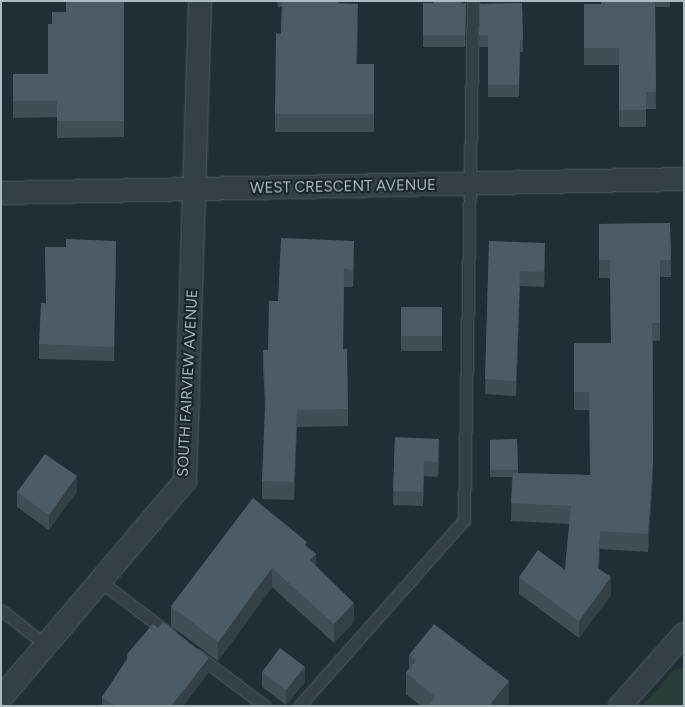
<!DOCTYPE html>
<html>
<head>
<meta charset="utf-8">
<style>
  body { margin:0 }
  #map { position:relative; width:685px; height:707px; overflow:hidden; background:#212e35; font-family:Figtree,sans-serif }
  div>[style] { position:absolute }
  .green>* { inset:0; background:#283d38 }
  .roads { filter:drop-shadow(0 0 1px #515d63) drop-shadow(0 0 1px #515d63) }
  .lane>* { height:11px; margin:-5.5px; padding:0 5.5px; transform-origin:5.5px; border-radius:5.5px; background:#343f46 }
  .street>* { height:22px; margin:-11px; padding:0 11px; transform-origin:11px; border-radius:11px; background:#343f46 }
  .wall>* { inset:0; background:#414e56 }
  .shaded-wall>* { inset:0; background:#354046 }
  .building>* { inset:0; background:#4c5b64 }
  span { translate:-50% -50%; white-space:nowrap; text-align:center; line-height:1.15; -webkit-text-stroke:4px #19242a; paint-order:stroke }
  .street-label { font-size:15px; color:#aebac2 }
  .frame { position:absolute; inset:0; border:2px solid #aebac2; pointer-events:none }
</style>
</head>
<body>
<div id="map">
  <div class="green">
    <div style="clip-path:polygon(684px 668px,684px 706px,642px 706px,674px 670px)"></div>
  </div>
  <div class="roads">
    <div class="lane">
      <div style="left:100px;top:581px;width:89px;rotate:37.3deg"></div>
      <div style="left:1px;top:610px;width:57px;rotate:37.9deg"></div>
      <div style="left:197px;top:655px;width:85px;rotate:36.9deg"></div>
      <div style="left:299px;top:706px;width:249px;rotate:-48.4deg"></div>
      <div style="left:464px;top:520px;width:519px;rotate:-89.01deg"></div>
    </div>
    <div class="street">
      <div style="left:1px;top:193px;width:683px;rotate:-1.17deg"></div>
      <div style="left:1px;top:698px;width:285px;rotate:-49.7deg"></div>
      <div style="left:185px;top:481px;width:480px;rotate:-88.2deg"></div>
      <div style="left:620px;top:706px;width:96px;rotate:-48.4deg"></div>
    </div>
  </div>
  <div class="wall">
    <div style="clip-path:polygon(124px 1px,124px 137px,57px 138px,57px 117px,13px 118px,13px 74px,48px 74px,52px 24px,66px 12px)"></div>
    <div style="clip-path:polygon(277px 1px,339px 1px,339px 3px,358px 22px,357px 64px,374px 64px,374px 132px,275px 132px,275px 114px,281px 34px,282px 7px,278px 7px)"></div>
    <div style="clip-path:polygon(433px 1px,462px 1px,462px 4px,466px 3px,465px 47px,423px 47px,423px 3px,433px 3px)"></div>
    <div style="clip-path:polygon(601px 1px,670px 1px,670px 7px,655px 7px,656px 109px,646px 109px,646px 127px,619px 127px,619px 65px,584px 65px,584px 4px,601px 4px)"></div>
    <div style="clip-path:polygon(522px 3px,523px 52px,520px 52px,519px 97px,488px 97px,488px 47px,479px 47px,480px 4px)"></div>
    <div style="clip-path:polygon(670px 223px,671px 277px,660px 277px,660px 341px,653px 341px,653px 477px,648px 552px,600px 549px,599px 569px,611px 595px,579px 638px,519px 594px,519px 577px,565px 570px,569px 524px,511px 521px,512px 477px,490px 477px,490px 440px,517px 439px,518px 473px,590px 475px,589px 410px,574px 410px,574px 343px,611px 343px,610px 278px,599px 278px,599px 224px)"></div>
    <div style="clip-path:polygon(116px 241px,114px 361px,39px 359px,39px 344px,46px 303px,45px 247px,66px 247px)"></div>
    <div style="clip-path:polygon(489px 241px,545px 258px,544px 287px,520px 286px,516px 396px,485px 394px)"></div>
    <div style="clip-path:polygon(354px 259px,353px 287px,344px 287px,343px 349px,348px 409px,348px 426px,297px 427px,294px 500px,262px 499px,262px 481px,265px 405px,263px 368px,263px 350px,268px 350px)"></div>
    <div style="clip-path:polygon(401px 307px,442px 307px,442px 351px,401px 351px)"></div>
    <div style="clip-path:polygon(395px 437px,439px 454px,438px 477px,424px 476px,423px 506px,393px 505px)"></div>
    <div style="clip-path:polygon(77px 491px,49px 530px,17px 507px,17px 492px)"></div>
    <div style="clip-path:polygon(307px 546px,316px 566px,354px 622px,334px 643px,272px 587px,218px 661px,171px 626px,171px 606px)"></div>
    <div style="clip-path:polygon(127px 654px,209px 672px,183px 706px,102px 706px,102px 697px,127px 660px)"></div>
    <div style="clip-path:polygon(409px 655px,509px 703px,506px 706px,421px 706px,406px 694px,406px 673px,409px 669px)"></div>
    <div style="clip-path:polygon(262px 672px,305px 682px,286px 705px,262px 687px)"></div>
  </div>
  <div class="shaded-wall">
    <div style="clip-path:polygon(358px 4px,358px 22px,356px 82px,356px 64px)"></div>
    <div style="clip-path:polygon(354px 241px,354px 259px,353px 287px,353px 270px)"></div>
    <div style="clip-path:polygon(545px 243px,545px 258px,544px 287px,544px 272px)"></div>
    <div style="clip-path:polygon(520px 271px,520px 286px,516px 396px,516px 381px)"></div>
    <div style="clip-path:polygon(297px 410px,297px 427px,294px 500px,294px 482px)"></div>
    <div style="clip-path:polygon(439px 439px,439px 454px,438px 477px,438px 462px)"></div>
    <div style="clip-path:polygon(653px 459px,653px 477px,648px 552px,648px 534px)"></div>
    <div style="clip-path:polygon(424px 461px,424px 476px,423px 506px,423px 492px)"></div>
    <div style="clip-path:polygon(77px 476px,77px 491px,49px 530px,49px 515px)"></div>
    <div style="clip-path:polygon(600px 531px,600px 549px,598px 585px,598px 568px)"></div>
    <div style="clip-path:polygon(316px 554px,316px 573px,310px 560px)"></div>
    <div style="clip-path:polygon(272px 568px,272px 587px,218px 661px,218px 642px)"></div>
    <div style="clip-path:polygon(611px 577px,611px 595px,579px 638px,579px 621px)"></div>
    <div style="clip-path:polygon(354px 603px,354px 622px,334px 643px,334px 624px)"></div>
    <div style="clip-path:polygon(209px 658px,209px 672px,183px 706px,171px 706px)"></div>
    <div style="clip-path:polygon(305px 667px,305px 682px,286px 705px,286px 690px)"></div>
    <div style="clip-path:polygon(509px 681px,509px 703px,506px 706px,489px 706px)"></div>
  </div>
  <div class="building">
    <div style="clip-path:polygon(66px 1px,124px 1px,124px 121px,57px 121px,57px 101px,13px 101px,13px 74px,48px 74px,48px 24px,52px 24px,52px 12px,66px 12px)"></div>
    <div style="clip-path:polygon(282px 1px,338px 1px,338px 3px,358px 4px,356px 64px,374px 64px,374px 114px,275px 114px,276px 33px,281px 34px)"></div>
    <div style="clip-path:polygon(433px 1px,461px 1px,461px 4px,466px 3px,465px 35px,423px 35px,423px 3px,433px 3px)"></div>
    <div style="clip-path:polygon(601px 1px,655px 1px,656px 92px,646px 92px,646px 110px,619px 110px,619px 48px,584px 48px,584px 4px,601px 4px)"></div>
    <div style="clip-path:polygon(522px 3px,523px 40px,520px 40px,519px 85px,488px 85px,488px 35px,479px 35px,480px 4px)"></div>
    <div style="clip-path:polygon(670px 223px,671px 260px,660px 260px,660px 323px,652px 323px,653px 459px,648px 534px,600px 531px,598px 568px,611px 577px,579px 621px,519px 577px,538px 550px,565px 570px,571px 506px,511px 503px,513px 473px,591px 475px,589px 392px,574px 392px,574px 343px,611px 343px,610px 260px,599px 260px,599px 224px)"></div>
    <div style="clip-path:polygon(281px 238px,354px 241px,353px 270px,344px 269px,343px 349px,347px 349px,348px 409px,297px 410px,294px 482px,262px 481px,266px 395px,263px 350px,268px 350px,269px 301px,278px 301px)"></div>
    <div style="clip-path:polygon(66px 239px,116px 241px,114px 347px,39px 344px,41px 303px,46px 303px,45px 247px,66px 247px)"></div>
    <div style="clip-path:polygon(489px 241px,545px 243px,544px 272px,520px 271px,516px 381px,485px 379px)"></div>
    <div style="clip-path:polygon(401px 307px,442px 307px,442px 336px,401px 336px)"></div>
    <div style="clip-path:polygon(395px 437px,439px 439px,438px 462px,424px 461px,423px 492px,393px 491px)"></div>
    <div style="clip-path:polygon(517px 439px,518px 470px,490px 470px,490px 440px)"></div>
    <div style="clip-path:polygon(45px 454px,77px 476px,49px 515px,17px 492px)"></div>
    <div style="clip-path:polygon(253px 498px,307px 542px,305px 545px,316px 554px,310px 560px,354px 603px,334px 624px,272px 568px,218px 642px,171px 606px)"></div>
    <div style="clip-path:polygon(163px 622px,209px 658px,171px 706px,113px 706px,114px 705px,102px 697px,129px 656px,127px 654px,153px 624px,158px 628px)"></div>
    <div style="clip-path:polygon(434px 624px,509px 681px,489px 706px,428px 706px,435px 697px,406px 673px,416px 660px,409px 655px)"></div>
    <div style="clip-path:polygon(280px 648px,305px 667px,286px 690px,262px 672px)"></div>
  </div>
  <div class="street-label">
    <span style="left:343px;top:187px;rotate:-1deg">WEST CRESCENT AVENUE</span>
    <span style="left:188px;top:383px;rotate:-87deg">SOUTH FAIRVIEW AVENUE</span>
  </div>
  <div class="frame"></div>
</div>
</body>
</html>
